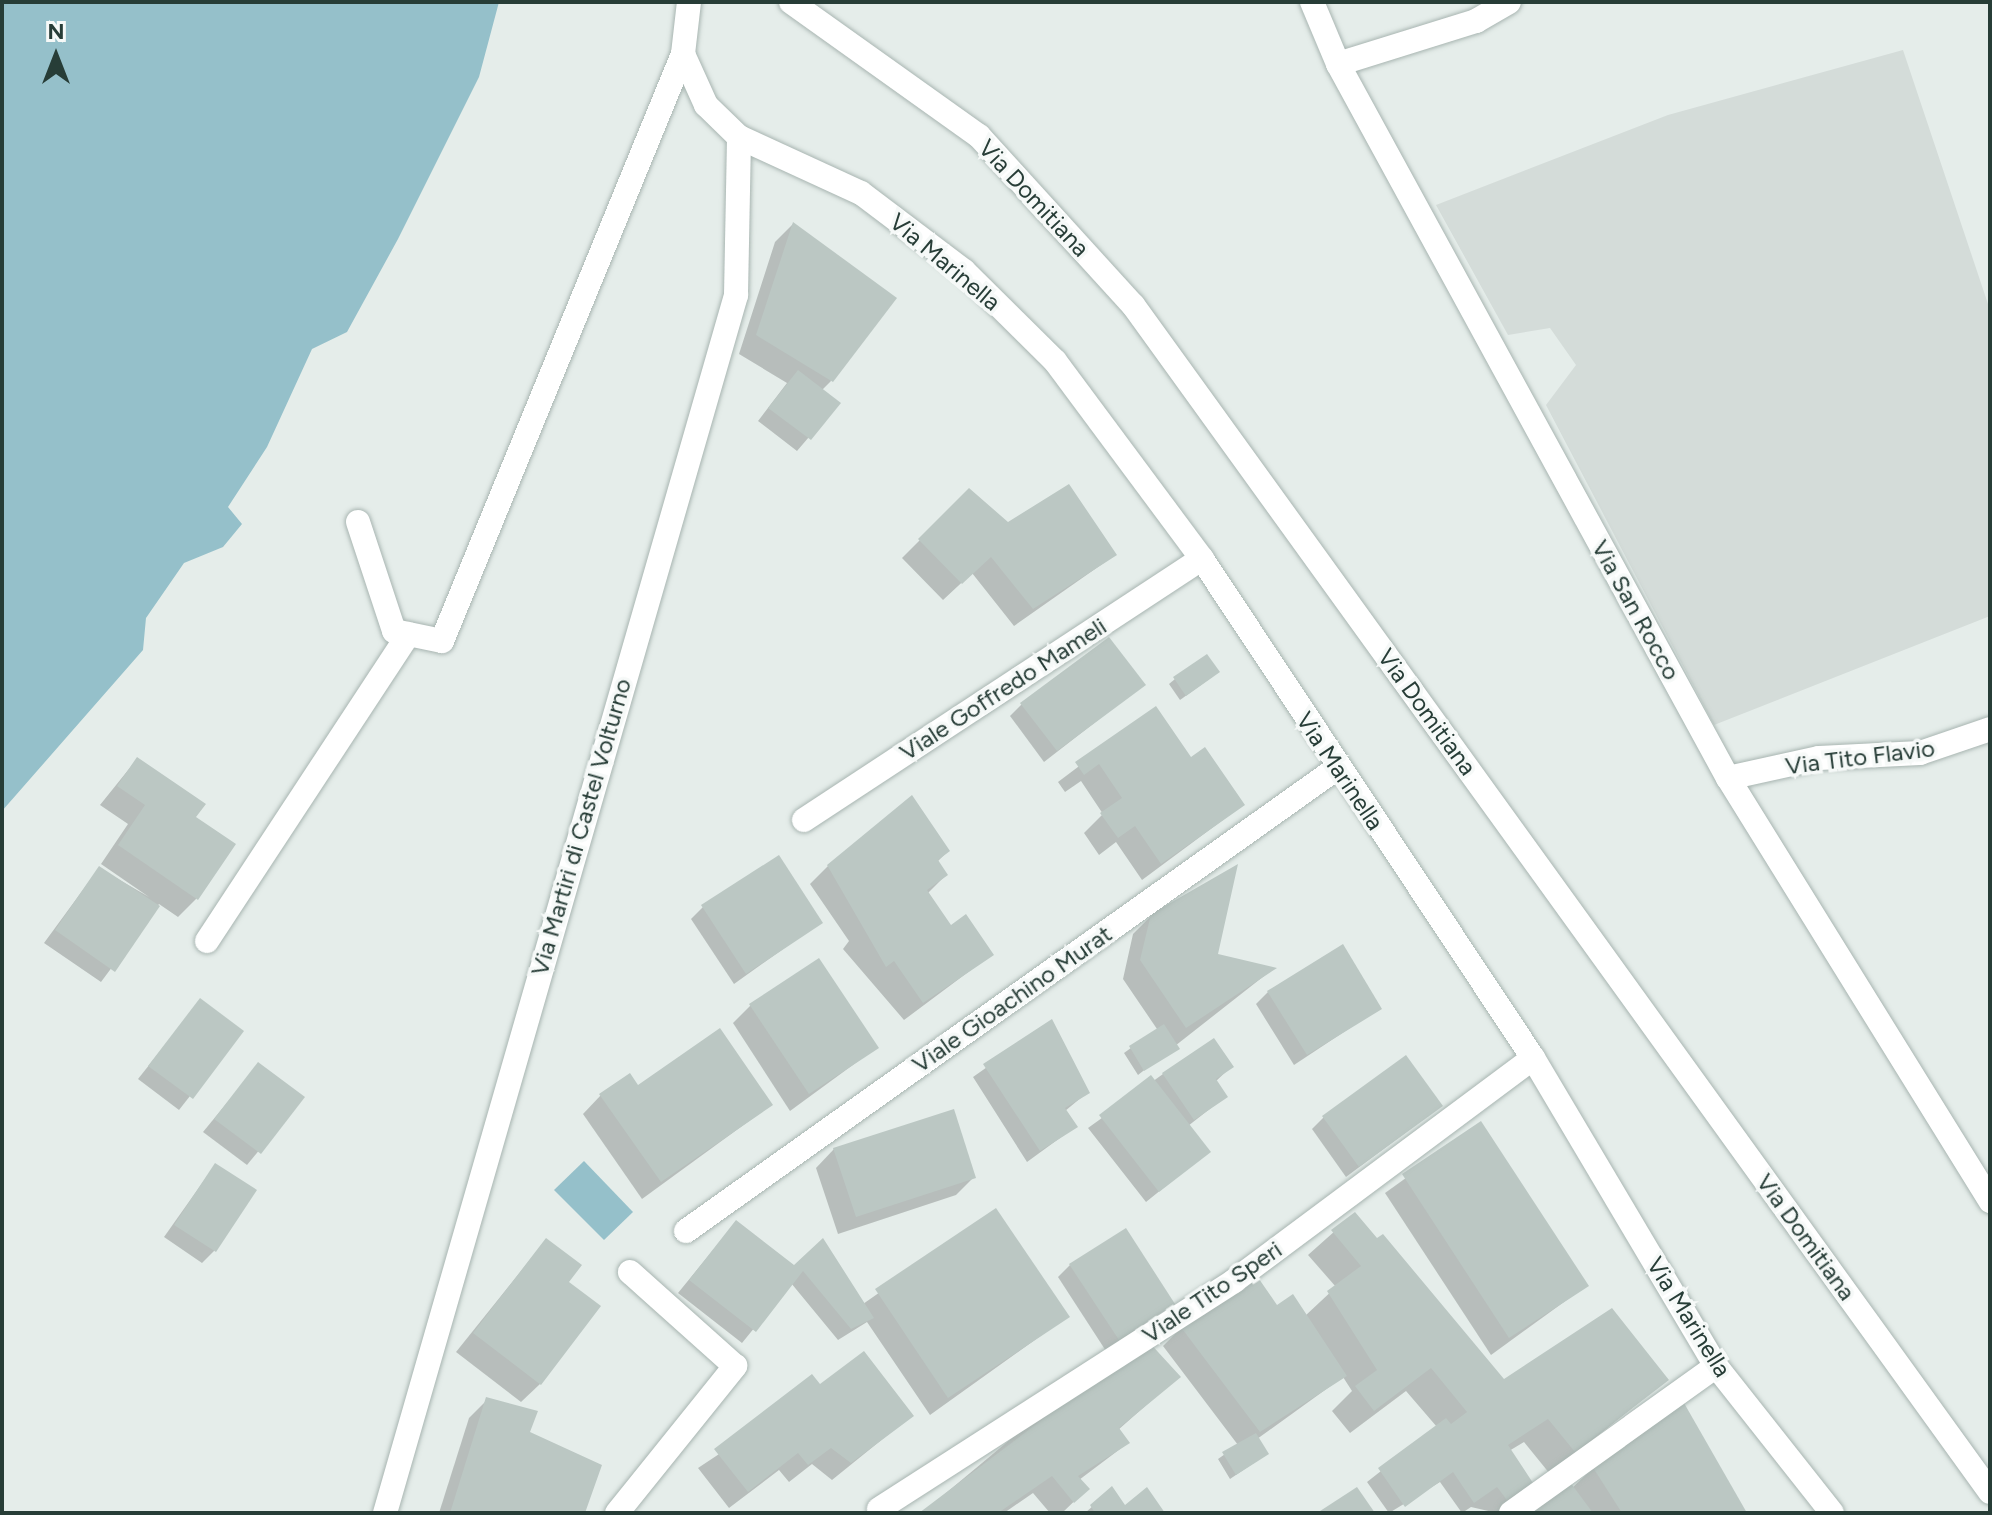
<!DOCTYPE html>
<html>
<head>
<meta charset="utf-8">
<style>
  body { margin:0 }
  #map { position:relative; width:1992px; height:1515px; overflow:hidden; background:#e5edea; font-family:Figtree,sans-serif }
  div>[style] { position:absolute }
  .built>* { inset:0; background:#d4dcd9 }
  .water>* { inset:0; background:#95c0ca }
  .shadow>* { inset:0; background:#0003 }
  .building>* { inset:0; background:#bbc7c3 }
  .roads { filter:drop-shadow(0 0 2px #a8b5b1) drop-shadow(0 0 2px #a8b5b1) }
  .minor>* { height:24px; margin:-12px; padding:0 12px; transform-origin:12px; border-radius:12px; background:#fff }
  span { translate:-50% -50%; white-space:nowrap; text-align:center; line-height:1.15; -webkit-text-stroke:7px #f6f9f8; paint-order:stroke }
  .street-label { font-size:24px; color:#273d37 }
  .frame { position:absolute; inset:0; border:4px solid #273d37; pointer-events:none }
  .north { position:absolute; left:16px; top:16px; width:80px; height:80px; -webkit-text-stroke:6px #f6f9f8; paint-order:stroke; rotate:0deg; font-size:22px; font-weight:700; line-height:32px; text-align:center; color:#273d37 }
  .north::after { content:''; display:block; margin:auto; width:28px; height:36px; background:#273d37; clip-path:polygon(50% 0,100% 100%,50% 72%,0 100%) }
</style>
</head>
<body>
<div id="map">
  <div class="built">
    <div style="clip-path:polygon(1903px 50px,1990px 310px,1990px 616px,1714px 725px,1546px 405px,1576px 365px,1550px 328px,1508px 335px,1436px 205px,1668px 115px)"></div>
  </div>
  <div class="water">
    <div style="clip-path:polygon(2px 2px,499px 2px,479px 77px,398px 239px,347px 332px,312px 349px,267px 447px,228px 507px,242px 524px,223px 547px,184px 563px,146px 618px,143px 650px,2px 811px)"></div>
    <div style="clip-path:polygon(584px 1161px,633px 1212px,604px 1240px,554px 1190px)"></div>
  </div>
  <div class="shadow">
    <div style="clip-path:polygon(793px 224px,831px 381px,821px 391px,838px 403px,797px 451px,758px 421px,787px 383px,739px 354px,775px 242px)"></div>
    <div style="clip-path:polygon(969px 491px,1008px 524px,1115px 555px,1014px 626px,972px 573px,943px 600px,902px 558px)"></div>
    <div style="clip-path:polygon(1212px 677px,1180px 700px,1169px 684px,1175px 679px)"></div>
    <div style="clip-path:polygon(1143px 685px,1044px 762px,1010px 716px,1022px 704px)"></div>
    <div style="clip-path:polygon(1155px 709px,1191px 760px,1243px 805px,1142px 880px,1116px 842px,1099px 855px,1084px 833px,1103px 814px,1081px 781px,1065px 792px,1058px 782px)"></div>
    <div style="clip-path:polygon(137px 759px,193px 818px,196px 899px,178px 917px,159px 904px,101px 982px,44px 943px,99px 868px,149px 897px,101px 864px,128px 824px,100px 805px)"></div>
    <div style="clip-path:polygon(948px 851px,937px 862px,946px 875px,927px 894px,950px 928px,991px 955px,904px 1020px,843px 949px,849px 941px,810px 884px,828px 866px)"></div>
    <div style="clip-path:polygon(703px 907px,821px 922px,734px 984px,691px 919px)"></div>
    <div style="clip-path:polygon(1152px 915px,1215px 956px,1273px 969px,1138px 1075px,1124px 1053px,1157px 1029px,1123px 979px,1133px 934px)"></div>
    <div style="clip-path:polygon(1268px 992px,1380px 1008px,1294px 1065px,1256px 1004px)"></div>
    <div style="clip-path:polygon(200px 1001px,241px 1031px,179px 1110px,138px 1079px)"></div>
    <div style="clip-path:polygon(751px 1005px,876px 1048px,790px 1111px,733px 1023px)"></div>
    <div style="clip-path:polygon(1051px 1022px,1088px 1092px,1065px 1111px,1075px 1127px,1027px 1162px,973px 1077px)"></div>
    <div style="clip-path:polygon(258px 1065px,302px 1098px,247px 1165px,203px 1132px)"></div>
    <div style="clip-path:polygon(1231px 1067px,1215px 1082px,1225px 1097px,1188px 1126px,1208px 1152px,1146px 1202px,1088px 1128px,1163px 1074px)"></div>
    <div style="clip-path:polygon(637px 1088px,771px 1105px,642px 1199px,583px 1114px,601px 1095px)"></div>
    <div style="clip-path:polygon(1441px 1106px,1346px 1177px,1312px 1129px,1324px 1117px)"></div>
    <div style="clip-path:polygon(1481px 1124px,1586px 1286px,1491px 1355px,1385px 1193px)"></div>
    <div style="clip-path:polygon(834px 1149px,974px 1177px,956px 1195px,838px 1234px,816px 1168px)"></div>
    <div style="clip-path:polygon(215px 1165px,214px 1251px,202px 1263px,164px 1237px)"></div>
    <div style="clip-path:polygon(996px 1211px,1067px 1317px,930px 1415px,867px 1322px,838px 1340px,791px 1283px,742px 1343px,678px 1293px,736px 1222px,794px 1267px,822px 1241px,863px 1304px)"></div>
    <div style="clip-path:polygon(1354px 1214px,1504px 1381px,1667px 1380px,1550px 1474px,1524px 1442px,1509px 1451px,1530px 1483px,1497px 1513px,1471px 1507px,1462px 1513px,1440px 1482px,1389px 1513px,1367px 1482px,1437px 1427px,1406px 1391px,1350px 1433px,1332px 1411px,1352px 1391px,1343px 1377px,1257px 1439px,1267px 1454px,1230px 1479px,1218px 1459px,1238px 1445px,1163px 1346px,1181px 1328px,1277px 1308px,1305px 1316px,1336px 1287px,1308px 1255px)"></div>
    <div style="clip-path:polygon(546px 1240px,566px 1283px,540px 1384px,521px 1402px,456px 1352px)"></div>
    <div style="clip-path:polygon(1070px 1265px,1172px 1304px,1106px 1351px,1058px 1277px)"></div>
    <div style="clip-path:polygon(1178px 1377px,1118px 1430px,1128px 1443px,1079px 1480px,1087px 1489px,1062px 1513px,1050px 1513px,1033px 1493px,1004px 1513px,922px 1513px,1042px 1413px)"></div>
    <div style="clip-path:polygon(820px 1387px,911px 1416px,832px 1480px,812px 1464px,789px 1482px,779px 1470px,729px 1508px,698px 1468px)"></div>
    <div style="clip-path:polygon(487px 1400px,527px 1433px,583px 1513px,439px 1513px,469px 1418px)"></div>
    <div style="clip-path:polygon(1593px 1468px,1745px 1513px,1524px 1513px,1572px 1488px)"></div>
    <div style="clip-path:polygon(1112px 1489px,1124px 1508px,1162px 1513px,1085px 1513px)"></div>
  </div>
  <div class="building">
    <div style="clip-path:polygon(793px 222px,897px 298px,833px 382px,756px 335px)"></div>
    <div style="clip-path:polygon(798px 370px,841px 403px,811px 440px,768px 408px)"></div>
    <div style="clip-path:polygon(1069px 484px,1117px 555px,1033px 609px,991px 557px,962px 584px,918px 539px,969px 488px,1008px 522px)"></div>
    <div style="clip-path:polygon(1109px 637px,1146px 685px,1057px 751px,1020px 703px)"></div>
    <div style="clip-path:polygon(1207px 654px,1220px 672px,1186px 696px,1173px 677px)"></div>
    <div style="clip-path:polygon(1156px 706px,1191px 757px,1205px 747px,1245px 805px,1161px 864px,1135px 826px,1118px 838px,1100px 813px,1122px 798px,1099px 764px,1084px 775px,1075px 762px)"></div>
    <div style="clip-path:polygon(137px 757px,206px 804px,196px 817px,236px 844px,198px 900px,118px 845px,145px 805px,117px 786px)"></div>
    <div style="clip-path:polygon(912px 795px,950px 851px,938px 860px,948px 875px,927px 890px,951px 925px,966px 914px,994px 955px,923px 1003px,894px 961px,886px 967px,827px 865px)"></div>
    <div style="clip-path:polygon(779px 855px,823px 923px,746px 974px,701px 905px)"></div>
    <div style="clip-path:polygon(1238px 864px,1218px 954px,1277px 968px,1186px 1028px,1140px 960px,1151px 914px)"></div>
    <div style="clip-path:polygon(99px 866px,160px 906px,115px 972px,55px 930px)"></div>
    <div style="clip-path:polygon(1343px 944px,1382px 1009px,1307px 1055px,1267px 991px)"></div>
    <div style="clip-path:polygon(819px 958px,879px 1048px,809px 1094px,749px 1004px)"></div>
    <div style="clip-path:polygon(200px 998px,244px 1031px,193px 1099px,148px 1066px)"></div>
    <div style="clip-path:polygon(1052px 1019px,1090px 1093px,1065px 1108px,1078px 1127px,1040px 1151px,983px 1064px)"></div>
    <div style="clip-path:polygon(1164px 1024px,1180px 1049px,1144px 1071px,1129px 1046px)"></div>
    <div style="clip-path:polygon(720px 1028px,773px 1105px,661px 1182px,599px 1094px,630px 1073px,638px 1085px)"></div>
    <div style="clip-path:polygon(1214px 1038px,1234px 1067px,1216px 1079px,1228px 1097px,1194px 1120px,1162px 1073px)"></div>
    <div style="clip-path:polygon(1406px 1055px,1443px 1106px,1359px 1167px,1322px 1116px)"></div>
    <div style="clip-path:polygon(258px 1062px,305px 1097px,261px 1154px,214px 1119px)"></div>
    <div style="clip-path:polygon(1151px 1075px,1211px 1152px,1159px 1192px,1099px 1115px)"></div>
    <div style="clip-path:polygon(954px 1109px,976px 1178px,856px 1217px,833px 1148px)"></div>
    <div style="clip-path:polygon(1481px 1121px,1589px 1286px,1509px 1338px,1402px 1174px)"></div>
    <div style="clip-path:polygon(215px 1163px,257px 1190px,216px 1252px,174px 1225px)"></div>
    <div style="clip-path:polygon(996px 1208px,1070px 1317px,948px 1398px,875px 1289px)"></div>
    <div style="clip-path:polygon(1355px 1212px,1377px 1238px,1383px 1234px,1504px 1379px,1612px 1308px,1669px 1380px,1575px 1452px,1548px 1419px,1508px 1445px,1533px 1483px,1507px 1500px,1497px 1487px,1474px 1503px,1453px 1472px,1405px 1507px,1378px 1468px,1446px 1418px,1451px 1424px,1467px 1412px,1431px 1368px,1374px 1411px,1355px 1386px,1377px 1370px,1327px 1291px,1361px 1266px,1331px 1230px)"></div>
    <div style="clip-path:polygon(736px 1220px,794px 1265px,823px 1238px,874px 1318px,851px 1329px,803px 1271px,756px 1332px,689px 1280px)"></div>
    <div style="clip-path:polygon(1126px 1228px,1175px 1304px,1119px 1340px,1069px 1264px)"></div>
    <div style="clip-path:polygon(546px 1238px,582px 1265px,569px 1282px,601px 1306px,541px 1385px,473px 1333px)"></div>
    <div style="clip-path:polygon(1257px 1276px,1277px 1305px,1293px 1294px,1347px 1376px,1260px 1432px,1180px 1326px)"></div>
    <div style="clip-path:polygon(1147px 1340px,1181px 1377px,1119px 1428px,1130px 1443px,1078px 1476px,1090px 1489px,1074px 1503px,1052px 1476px,998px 1513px,919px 1513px)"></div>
    <div style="clip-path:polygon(864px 1351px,914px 1416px,851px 1463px,831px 1448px,808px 1465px,798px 1453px,748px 1492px,714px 1449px,812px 1374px,820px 1384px)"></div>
    <div style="clip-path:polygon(486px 1397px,538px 1411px,530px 1432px,602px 1465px,585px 1513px,450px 1513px)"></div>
    <div style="clip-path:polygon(1684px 1403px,1747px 1513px,1622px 1513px,1592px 1466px)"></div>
    <div style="clip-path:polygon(1256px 1433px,1269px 1454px,1236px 1475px,1222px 1452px)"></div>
    <div style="clip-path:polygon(1567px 1478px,1593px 1513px,1521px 1513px)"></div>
    <div style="clip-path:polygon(1112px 1486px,1125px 1505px,1147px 1487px,1165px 1513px,1095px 1513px,1090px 1505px)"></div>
    <div style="clip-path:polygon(1357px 1487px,1375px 1513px,1317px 1513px)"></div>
  </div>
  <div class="roads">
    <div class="minor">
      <div style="left:689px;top:2px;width:52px;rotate:96.6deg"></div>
      <div style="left:683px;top:54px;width:56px;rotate:65.7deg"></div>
      <div style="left:706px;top:105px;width:46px;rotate:44.1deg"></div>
      <div style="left:739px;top:137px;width:134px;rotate:24.7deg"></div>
      <div style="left:861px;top:193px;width:129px;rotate:37.1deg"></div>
      <div style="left:964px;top:271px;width:128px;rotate:44.7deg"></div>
      <div style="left:1055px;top:361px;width:247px;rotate:53.4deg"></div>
      <div style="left:1202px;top:559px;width:599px;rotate:56.44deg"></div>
      <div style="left:1533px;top:1058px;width:358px;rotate:59.3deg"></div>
      <div style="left:1716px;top:1366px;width:187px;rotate:51.7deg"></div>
      <div style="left:791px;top:2px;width:231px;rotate:35.5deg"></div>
      <div style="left:979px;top:136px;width:229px;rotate:47.7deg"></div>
      <div style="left:1133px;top:305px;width:1464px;rotate:54.17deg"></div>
      <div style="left:1312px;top:2px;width:67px;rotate:67.2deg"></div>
      <div style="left:1338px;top:64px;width:814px;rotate:61.36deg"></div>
      <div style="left:1728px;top:778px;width:498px;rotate:58.2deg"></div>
      <div style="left:1338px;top:64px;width:145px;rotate:-17.3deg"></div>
      <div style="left:1476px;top:21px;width:38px;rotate:-30deg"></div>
      <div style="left:358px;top:522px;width:115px;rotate:71.7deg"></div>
      <div style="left:394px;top:631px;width:49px;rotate:11.8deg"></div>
      <div style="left:442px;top:641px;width:635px;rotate:-67.68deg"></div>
      <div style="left:1728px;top:778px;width:93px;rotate:-12.4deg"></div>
      <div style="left:1819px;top:758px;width:101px;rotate:-2.8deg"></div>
      <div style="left:1920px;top:753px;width:74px;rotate:-18.9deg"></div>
      <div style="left:804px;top:820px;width:476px;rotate:-33.3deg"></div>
      <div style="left:207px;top:941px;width:367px;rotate:-56.7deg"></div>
      <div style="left:686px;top:1231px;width:799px;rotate:-35.42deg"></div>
      <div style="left:879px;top:1509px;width:422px;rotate:-32.7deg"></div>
      <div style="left:1234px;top:1281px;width:373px;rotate:-36.7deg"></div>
      <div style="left:385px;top:1513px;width:1268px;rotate:-73.92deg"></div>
      <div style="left:736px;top:295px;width:158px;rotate:-88.9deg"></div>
      <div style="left:617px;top:1513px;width:189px;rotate:-51.2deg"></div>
      <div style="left:735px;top:1366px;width:141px;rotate:-138.2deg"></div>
      <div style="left:1511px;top:1513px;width:252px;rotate:-35.6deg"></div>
    </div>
  </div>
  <div class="street-label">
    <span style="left:1034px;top:198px;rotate:47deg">Via Domitiana</span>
    <span style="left:945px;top:262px;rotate:40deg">Via Marinella</span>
    <span style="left:1636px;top:610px;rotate:61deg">Via San Rocco</span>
    <span style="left:1003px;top:689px;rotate:-33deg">Viale Goffredo Mameli</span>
    <span style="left:1427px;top:712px;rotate:54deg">Via Domitiana</span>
    <span style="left:1860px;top:757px;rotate:-7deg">Via Tito Flavio</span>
    <span style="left:1340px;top:771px;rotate:56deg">Via Marinella</span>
    <span style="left:581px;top:827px;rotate:-74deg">Via Martiri di Castel Volturno</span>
    <span style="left:1012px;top:999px;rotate:-35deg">Viale Gioachino Murat</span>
    <span style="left:1806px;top:1237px;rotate:54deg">Via Domitiana</span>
    <span style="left:1212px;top:1292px;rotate:-34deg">Viale Tito Speri</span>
    <span style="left:1689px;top:1317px;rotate:58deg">Via Marinella</span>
  </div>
  <div class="frame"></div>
  <div class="north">N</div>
</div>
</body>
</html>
